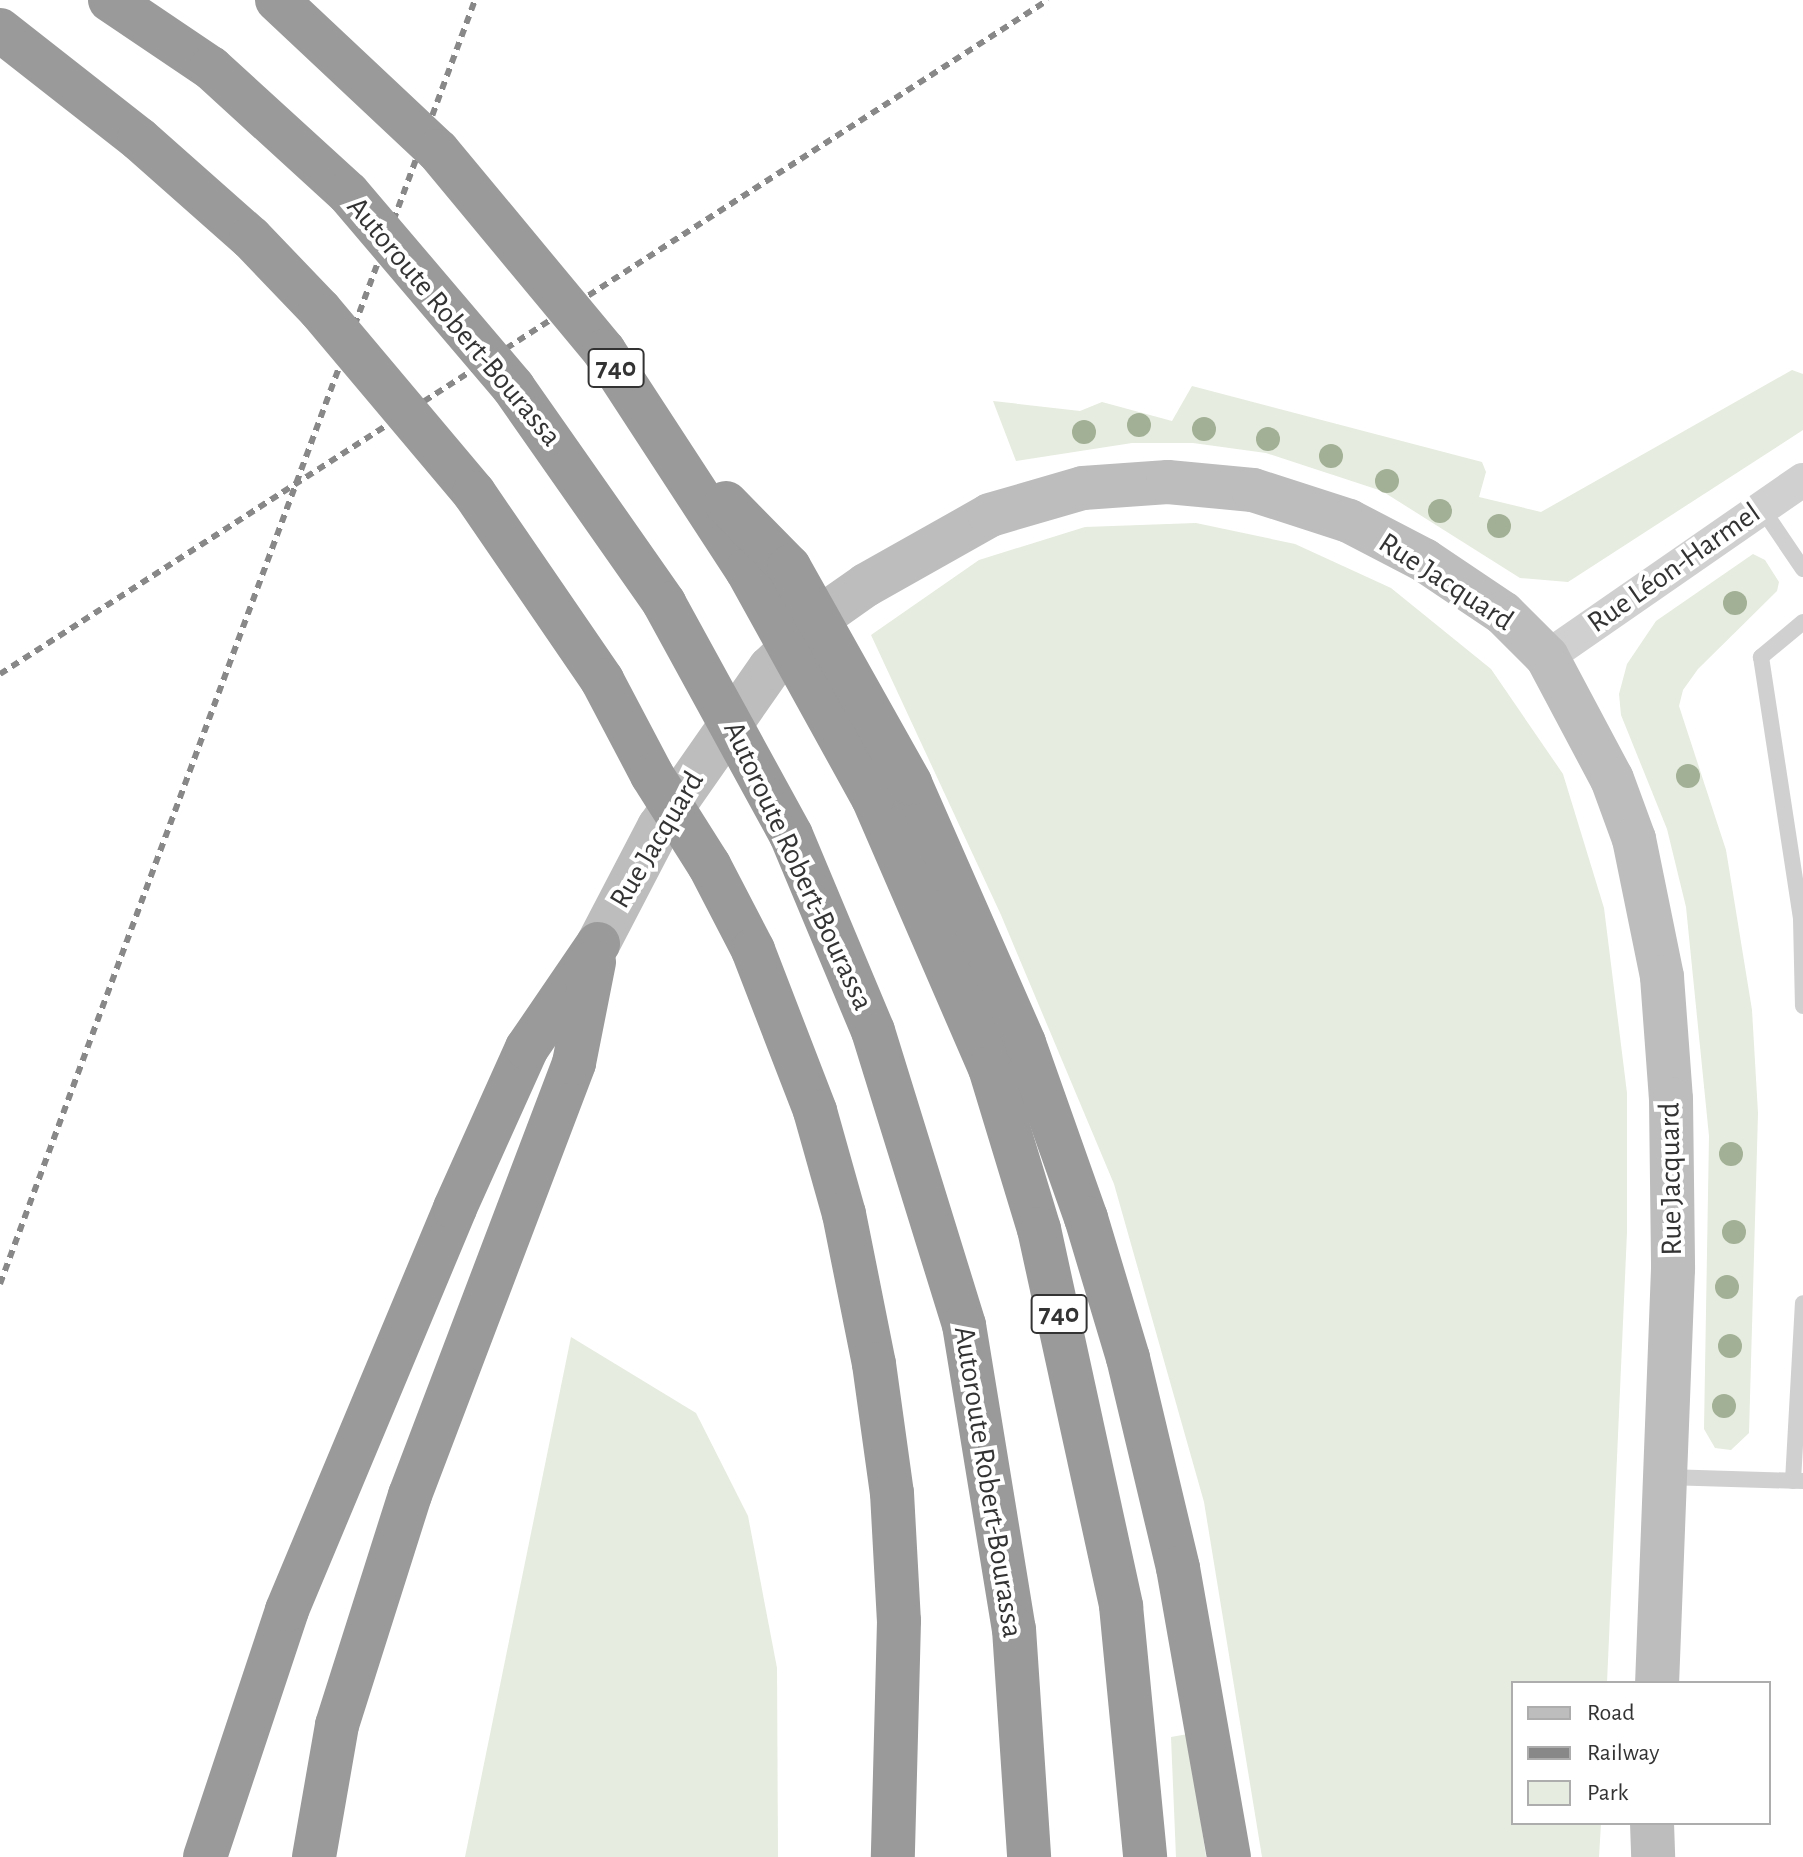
<!DOCTYPE html>
<html>
<head>
<meta charset="utf-8">
<style>
  body { margin:0 }
  #map { position:relative; width:1803px; height:1857px; overflow:hidden; background:#fff; font-family:"Alegreya Sans",sans-serif }
  div>[style] { position:absolute }
  .green>* { inset:0; background:#e6ecdf }
  .lane>* { height:16px; margin:-8px; padding:0 8px; transform-origin:8px; border-radius:8px; background:#d0d0d0 }
  .street>* { height:34px; margin:-17px; padding:0 17px; transform-origin:17px; border-radius:17px; background:#d0d0d0 }
  .secondary>* { height:44px; margin:-22px; padding:0 22px; transform-origin:22px; border-radius:22px; background:#bdbdbd }
  .highway>* { height:44px; margin:-22px; padding:0 22px; transform-origin:22px; border-radius:22px; background:#9a9a9a }
  .rail>* { height:6px; margin-top:-3px; transform-origin:0; background:repeating-linear-gradient(90deg,#888 0 8px,transparent 0 14px) }
  .highway-bridge>* { height:44px; margin:-22px; padding:0 22px; transform-origin:22px; border-radius:22px; background:#9a9a9a }
  .trees>* { width:24px; height:24px; margin:-12px; border-radius:50%; background:#a2b095 }
  span { translate:-50% -50%; white-space:nowrap; text-align:center; line-height:1.15; -webkit-text-stroke:8px #fff; paint-order:stroke }
  .shield-label span { padding:2px 6px; background:#fff; border:2px solid; border-radius:6px; -webkit-text-stroke-width:0 }
  .shield-label { font-size:28px; color:#333; font-weight:700 }
  .street-label { font-size:30px; color:#333 }
  .legend { position:absolute; left:1511px; top:1681px; width:260px; height:144px; box-sizing:border-box; background:#fff; border:2px solid #adadad; margin:0; padding:10px 14px; list-style:none; font-size:24px; color:#333 }
  .legend li { display:flex; align-items:center; gap:16px; height:40px }
  .legend b { width:40px; border:2px solid #adadad }
</style>
</head>
<body>
<div id="map">
  <div class="green">
    <div style="clip-path:polygon(1792px 370px,1803px 374px,1803px 430px,1568px 582px,1520px 578px,1382px 491px,1266px 453px,1193px 443px,1132px 443px,1016px 461px,993px 401px,1080px 411px,1102px 402px,1172px 421px,1192px 386px,1482px 462px,1486px 472px,1479px 497px,1541px 512px)"></div>
    <div style="clip-path:polygon(1196px 523px,1295px 544px,1391px 588px,1491px 669px,1563px 774px,1604px 908px,1627px 1093px,1627px 1232px,1607px 1683px,1513px 1683px,1513px 1823px,1601px 1823px,1599px 1857px,1262px 1857px,1204px 1502px,1114px 1184px,1001px 915px,871px 635px,979px 560px,1085px 527px)"></div>
    <div style="clip-path:polygon(1753px 554px,1765px 560px,1779px 582px,1777px 591px,1698px 669px,1683px 690px,1679px 706px,1726px 850px,1752px 1010px,1758px 1113px,1749px 1433px,1731px 1450px,1715px 1448px,1704px 1429px,1709px 1136px,1686px 907px,1667px 829px,1621px 715px,1619px 694px,1627px 664px,1656px 621px)"></div>
    <div style="clip-path:polygon(571px 1337px,696px 1413px,748px 1516px,777px 1668px,778px 1857px,465px 1857px)"></div>
    <div style="clip-path:polygon(1188px 1734px,1206px 1857px,1176px 1857px,1171px 1737px)"></div>
  </div>
  <div class="lane">
    <div style="left:1761px;top:507px;width:75px;rotate:55.9deg"></div>
    <div style="left:1803px;top:622px;width:55px;rotate:140.2deg"></div>
    <div style="left:1761px;top:657px;width:265px;rotate:81.3deg"></div>
    <div style="left:1801px;top:919px;width:87px;rotate:88.7deg"></div>
    <div style="left:1666px;top:1477px;width:137px;rotate:1.7deg"></div>
    <div style="left:1793px;top:1481px;width:178px;rotate:-86.8deg"></div>
  </div>
  <div class="street">
    <div style="left:1547px;top:657px;width:311px;rotate:-34.7deg"></div>
  </div>
  <div class="secondary">
    <div style="left:598px;top:944px;width:132px;rotate:-62.5deg"></div>
    <div style="left:659px;top:827px;width:194px;rotate:-55.1deg"></div>
    <div style="left:770px;top:668px;width:82px;rotate:-44deg"></div>
    <div style="left:829px;top:611px;width:45px;rotate:-35.1deg"></div>
    <div style="left:866px;top:585px;width:142px;rotate:-29.4deg"></div>
    <div style="left:990px;top:515px;width:97px;rotate:-16.2deg"></div>
    <div style="left:1083px;top:488px;width:85px;rotate:-4deg"></div>
    <div style="left:1168px;top:482px;width:85px;rotate:5.4deg"></div>
    <div style="left:1253px;top:490px;width:101px;rotate:17.9deg"></div>
    <div style="left:1349px;top:521px;width:85px;rotate:27.5deg"></div>
    <div style="left:1424px;top:560px;width:95px;rotate:33.9deg"></div>
    <div style="left:1503px;top:613px;width:62px;rotate:45deg"></div>
    <div style="left:1547px;top:657px;width:138px;rotate:62deg"></div>
    <div style="left:1612px;top:779px;width:64px;rotate:69.9deg"></div>
    <div style="left:1634px;top:839px;width:141px;rotate:78.5deg"></div>
    <div style="left:1662px;top:977px;width:122px;rotate:85.8deg"></div>
    <div style="left:1671px;top:1099px;width:170px;rotate:89.3deg"></div>
    <div style="left:1673px;top:1269px;width:414px;rotate:92.2deg"></div>
    <div style="left:1652px;top:1823px;width:34px;rotate:88deg"></div>
  </div>
  <div class="highway">
    <div style="left:110px;top:0;width:122px;rotate:34deg"></div>
    <div style="left:0;top:30px;width:177px;rotate:38.1deg"></div>
    <div style="left:910px;top:783px;width:284px;rotate:66.3deg"></div>
    <div style="left:1024px;top:1043px;width:186px;rotate:70.5deg"></div>
    <div style="left:1086px;top:1218px;width:146px;rotate:73.3deg"></div>
    <div style="left:1128px;top:1358px;width:216px;rotate:76.6deg"></div>
    <div style="left:1178px;top:1568px;width:293px;rotate:80deg"></div>
    <div style="left:873px;top:798px;width:294px;rotate:66.6deg"></div>
    <div style="left:990px;top:1068px;width:168px;rotate:73.1deg"></div>
    <div style="left:1039px;top:1229px;width:386px;rotate:77.7deg"></div>
    <div style="left:1121px;top:1606px;width:252px;rotate:84.5deg"></div>
    <div style="left:791px;top:835px;width:212px;rotate:67.3deg"></div>
    <div style="left:873px;top:1031px;width:308px;rotate:72.8deg"></div>
    <div style="left:964px;top:1325px;width:308px;rotate:80.7deg"></div>
    <div style="left:1014px;top:1629px;width:228px;rotate:86.2deg"></div>
    <div style="left:709px;top:865px;width:96px;rotate:62.6deg"></div>
    <div style="left:753px;top:950px;width:173px;rotate:68.9deg"></div>
    <div style="left:815px;top:1111px;width:107px;rotate:74.3deg"></div>
    <div style="left:844px;top:1214px;width:153px;rotate:78.7deg"></div>
    <div style="left:874px;top:1364px;width:130px;rotate:82.1deg"></div>
    <div style="left:892px;top:1493px;width:128px;rotate:86.9deg"></div>
    <div style="left:899px;top:1621px;width:236px;rotate:91.5deg"></div>
    <div style="left:205px;top:1857px;width:260px;rotate:-71.6deg"></div>
    <div style="left:287px;top:1610px;width:436px;rotate:-67.3deg"></div>
    <div style="left:455px;top:1208px;width:175px;rotate:-65.8deg"></div>
    <div style="left:527px;top:1048px;width:126px;rotate:-55.7deg"></div>
    <div style="left:314px;top:1857px;width:134px;rotate:-80.1deg"></div>
    <div style="left:337px;top:1725px;width:241px;rotate:-72.4deg"></div>
    <div style="left:410px;top:1495px;width:462px;rotate:-69.2deg"></div>
    <div style="left:574px;top:1063px;width:103px;rotate:-78.8deg"></div>
  </div>
  <div class="rail">
    <div style="left:0;top:674px;width:1246px;rotate:-32.75deg"></div>
    <div style="left:0;top:1284px;width:1369px;rotate:-69.7deg"></div>
  </div>
  <div class="highway-bridge">
    <div style="left:277px;top:0;width:221px;rotate:43.2deg"></div>
    <div style="left:438px;top:151px;width:260px;rotate:50.3deg"></div>
    <div style="left:604px;top:351px;width:262px;rotate:56.9deg"></div>
    <div style="left:747px;top:570px;width:260px;rotate:61.1deg"></div>
    <div style="left:211px;top:68px;width:185px;rotate:42.4deg"></div>
    <div style="left:348px;top:193px;width:255px;rotate:49.6deg"></div>
    <div style="left:513px;top:387px;width:264px;rotate:55deg"></div>
    <div style="left:664px;top:603px;width:264px;rotate:61.3deg"></div>
    <div style="left:139px;top:139px;width:149px;rotate:41.5deg"></div>
    <div style="left:251px;top:238px;width:100px;rotate:46.2deg"></div>
    <div style="left:320px;top:310px;width:239px;rotate:49.9deg"></div>
    <div style="left:474px;top:493px;width:227px;rotate:55.6deg"></div>
    <div style="left:602px;top:680px;width:107px;rotate:62.2deg"></div>
    <div style="left:652px;top:775px;width:107px;rotate:57.7deg"></div>
    <div style="left:726px;top:503px;width:90px;rotate:45.5deg"></div>
    <div style="left:789px;top:567px;width:248px;rotate:60.7deg"></div>
  </div>
  <div class="trees">
    <div style="left:1139px;top:425px"></div>
    <div style="left:1204px;top:429px"></div>
    <div style="left:1084px;top:432px"></div>
    <div style="left:1268px;top:439px"></div>
    <div style="left:1331px;top:456px"></div>
    <div style="left:1387px;top:481px"></div>
    <div style="left:1440px;top:511px"></div>
    <div style="left:1499px;top:526px"></div>
    <div style="left:1735px;top:603px"></div>
    <div style="left:1688px;top:776px"></div>
    <div style="left:1731px;top:1154px"></div>
    <div style="left:1734px;top:1232px"></div>
    <div style="left:1727px;top:1287px"></div>
    <div style="left:1730px;top:1346px"></div>
    <div style="left:1724px;top:1406px"></div>
  </div>
  <div class="shield-label">
    <span style="left:616px;top:368px">740</span>
    <span style="left:1059px;top:1314px">740</span>
  </div>
  <div class="street-label">
    <span style="left:454px;top:322px;rotate:50deg">Autoroute Robert-Bourassa</span>
    <span style="left:1674px;top:568px;rotate:-35deg">Rue Léon-Harmel</span>
    <span style="left:1446px;top:582px;rotate:33deg">Rue Jacquard</span>
    <span style="left:657px;top:840px;rotate:-59deg">Rue Jacquard</span>
    <span style="left:798px;top:866px;rotate:65deg">Autoroute Robert-Bourassa</span>
    <span style="left:1671px;top:1179px;rotate:-91deg">Rue Jacquard</span>
    <span style="left:988px;top:1482px;rotate:81deg">Autoroute Robert-Bourassa</span>
  </div>
  <ul class="legend">
  <li><b style="height:10px;background:#bdbdbd"></b>Road</li>
  <li><b style="height:10px;background:#888"></b>Railway</li>
  <li><b style="height:22px;background:#e6ecdf"></b>Park</li>
  </ul>
</div>
</body>
</html>
